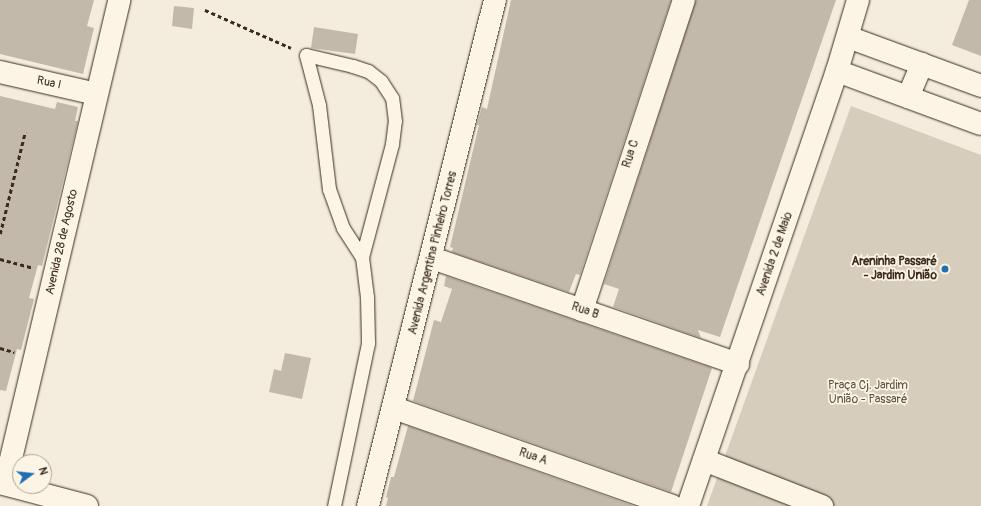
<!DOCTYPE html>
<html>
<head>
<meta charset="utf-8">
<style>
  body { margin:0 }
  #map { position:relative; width:981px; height:506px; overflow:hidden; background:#f4eddd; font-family:Pangolin,sans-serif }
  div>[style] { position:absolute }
  .green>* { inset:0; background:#d6cdbd }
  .building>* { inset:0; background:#c3b9aa }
  .path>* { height:2.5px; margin-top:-1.25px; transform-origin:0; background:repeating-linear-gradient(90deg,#3b2a1e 0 4px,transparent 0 7px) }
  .roads { filter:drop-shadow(0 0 1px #3b2a1e) drop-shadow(0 0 1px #3b2a1e) }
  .service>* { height:13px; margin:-6.5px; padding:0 6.5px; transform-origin:6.5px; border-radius:6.5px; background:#fcf5e5 }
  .minor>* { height:22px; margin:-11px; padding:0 11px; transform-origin:11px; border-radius:11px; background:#fcf5e5 }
  .tertiary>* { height:22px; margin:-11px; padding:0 11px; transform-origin:11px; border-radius:11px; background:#fcf5e5 }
  .dots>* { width:11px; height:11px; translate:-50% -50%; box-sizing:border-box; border:2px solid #fcf5e5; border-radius:50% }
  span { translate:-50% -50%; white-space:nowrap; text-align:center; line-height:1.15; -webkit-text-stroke:3.5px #fcf5e5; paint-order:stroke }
  .street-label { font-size:12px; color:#3b2a1e }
  .poi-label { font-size:12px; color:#3b2a1e; font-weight:700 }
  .right { translate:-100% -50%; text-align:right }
  .park-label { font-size:12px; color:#625346 }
  .north { position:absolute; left:12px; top:454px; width:40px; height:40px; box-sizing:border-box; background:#fcf5e5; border:1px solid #afa495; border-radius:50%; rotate:75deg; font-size:11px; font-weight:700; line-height:16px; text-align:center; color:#3b2a1e }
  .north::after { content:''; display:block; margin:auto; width:14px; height:18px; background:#1f6fb2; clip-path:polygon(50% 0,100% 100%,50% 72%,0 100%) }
</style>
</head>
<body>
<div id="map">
  <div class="green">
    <div style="clip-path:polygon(851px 106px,981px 155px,981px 506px,707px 506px)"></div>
  </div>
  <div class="building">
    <div style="clip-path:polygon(0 0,94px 0,87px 26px,94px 28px,83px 74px,0 54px)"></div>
    <div style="clip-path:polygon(511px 0,671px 0,580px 275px,576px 274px,569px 292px,452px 252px,453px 248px,450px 247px,479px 125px,477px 125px,482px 107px,487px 109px)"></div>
    <div style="clip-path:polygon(696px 0,836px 0,720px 337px,698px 330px,701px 338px,613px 307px,619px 289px,604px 284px)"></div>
    <div style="clip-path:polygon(969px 0,981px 0,981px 56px,952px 45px)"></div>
    <div style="clip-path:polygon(174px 6px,194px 8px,192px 29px,172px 26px)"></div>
    <div style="clip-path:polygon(314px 27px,358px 34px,355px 54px,311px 48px)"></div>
    <div style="clip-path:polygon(0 96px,55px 109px,57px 102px,78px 107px,75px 121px,78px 121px,42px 266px,38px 265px,29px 298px,34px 299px,21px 350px,17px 349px,6px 391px,0 390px)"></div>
    <div style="clip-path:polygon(446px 276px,712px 368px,671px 492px,413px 401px,434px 320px,441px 322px,452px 289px,444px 286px)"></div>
    <div style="clip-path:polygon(285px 353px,311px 358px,302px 399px,269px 392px,274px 369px,281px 371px)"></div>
    <div style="clip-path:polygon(408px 426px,634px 506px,386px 506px,388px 498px,386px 497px,391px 477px,394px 477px)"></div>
  </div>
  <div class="path">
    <div style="left:205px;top:10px;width:94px;rotate:23.8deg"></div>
    <div style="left:0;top:234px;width:105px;rotate:-76.2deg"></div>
    <div style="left:0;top:259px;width:34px;rotate:15deg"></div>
    <div style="left:0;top:348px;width:15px;rotate:16deg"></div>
  </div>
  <div class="roads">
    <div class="service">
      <div style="left:334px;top:506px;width:167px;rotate:-78.2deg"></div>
      <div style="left:368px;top:343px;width:46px;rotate:-91.2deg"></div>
      <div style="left:367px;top:297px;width:40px;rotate:-97.1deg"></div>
      <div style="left:362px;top:257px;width:117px;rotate:-75.1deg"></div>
      <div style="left:392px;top:144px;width:23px;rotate:-83deg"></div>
      <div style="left:395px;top:121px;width:23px;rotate:-97deg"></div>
      <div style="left:392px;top:98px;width:20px;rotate:-123deg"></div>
      <div style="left:381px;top:81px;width:16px;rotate:-142deg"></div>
      <div style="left:368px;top:71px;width:16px;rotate:-162deg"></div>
      <div style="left:353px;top:66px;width:48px;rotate:-166.8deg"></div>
      <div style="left:306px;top:55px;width:52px;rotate:75.4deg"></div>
      <div style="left:319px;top:105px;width:85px;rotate:83.2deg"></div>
      <div style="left:329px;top:189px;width:41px;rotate:70.3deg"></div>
      <div style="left:343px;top:228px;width:35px;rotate:57deg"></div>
    </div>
    <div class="minor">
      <div style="left:848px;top:37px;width:142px;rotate:20.2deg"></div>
      <div style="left:837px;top:71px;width:153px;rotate:20.2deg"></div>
      <div style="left:0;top:72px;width:99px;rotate:12.8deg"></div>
      <div style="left:908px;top:97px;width:36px;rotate:-67deg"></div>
      <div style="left:432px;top:258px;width:324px;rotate:19.1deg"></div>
      <div style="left:582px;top:310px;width:326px;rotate:-71.8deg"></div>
      <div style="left:394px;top:408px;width:295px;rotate:19.4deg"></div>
      <div style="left:704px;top:460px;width:127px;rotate:21.3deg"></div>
      <div style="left:5px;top:484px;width:497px;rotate:-76.7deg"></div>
      <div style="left:368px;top:506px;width:522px;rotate:-75.91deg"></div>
      <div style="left:688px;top:506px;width:460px;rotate:-71.1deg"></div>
      <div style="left:837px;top:71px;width:74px;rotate:-73.5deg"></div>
    </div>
    <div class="tertiary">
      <div style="left:0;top:483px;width:90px;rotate:14.8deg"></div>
    </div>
  </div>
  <div class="dots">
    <div style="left:945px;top:269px;background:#1f6fb2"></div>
  </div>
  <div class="street-label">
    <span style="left:49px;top:83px;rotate:12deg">Rua I</span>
    <span style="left:631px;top:154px;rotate:-72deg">Rua C</span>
    <span style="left:62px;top:242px;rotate:-77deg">Avenida 28 de Agosto</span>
    <span style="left:433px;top:253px;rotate:-76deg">Avenida Argentina Pinheiro Torres</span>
    <span style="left:775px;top:254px;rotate:-71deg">Avenida 2 de Maio</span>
    <span style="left:585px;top:311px;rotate:19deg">Rua B</span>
    <span style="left:533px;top:457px;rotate:19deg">Rua A</span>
  </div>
  <div class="poi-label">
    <span class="right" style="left:937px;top:269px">Areninha Passaré<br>- Jardim União</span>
  </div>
  <div class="park-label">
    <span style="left:868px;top:393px">Praça Cj. Jardim<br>União - Passaré</span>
  </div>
  <div class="north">N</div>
</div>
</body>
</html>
